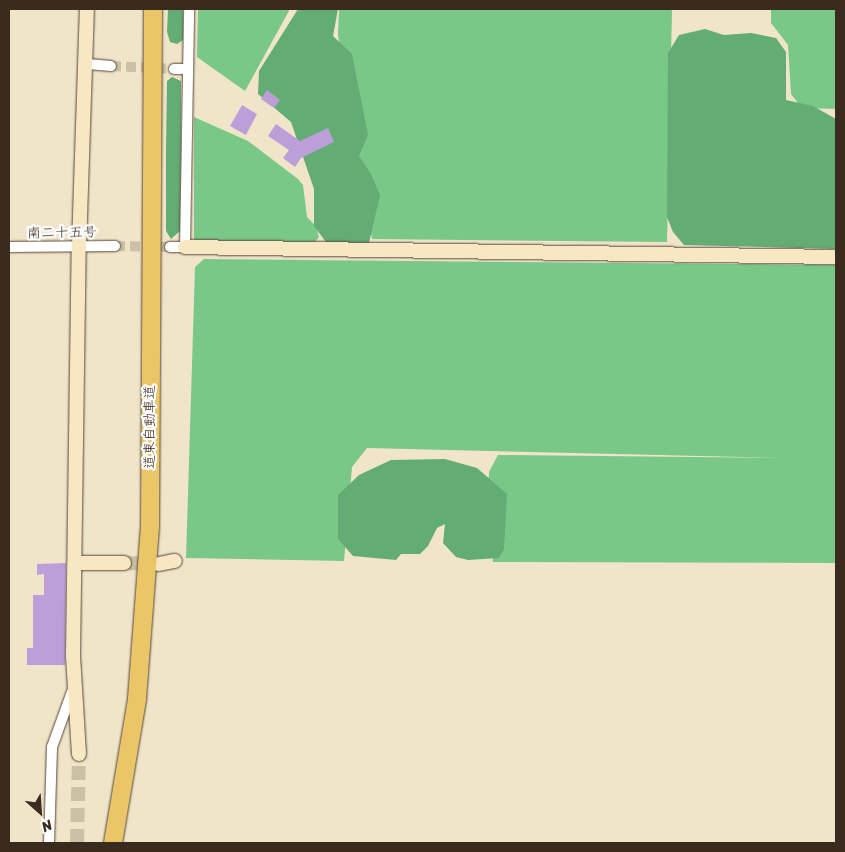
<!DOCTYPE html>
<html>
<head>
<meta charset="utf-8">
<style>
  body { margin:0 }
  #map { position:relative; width:845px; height:852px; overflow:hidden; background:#f0e5c9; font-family:Sriracha,"Klee One",sans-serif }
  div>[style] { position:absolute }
  .green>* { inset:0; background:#7ac887 }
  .forest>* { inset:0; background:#63ac74 }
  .building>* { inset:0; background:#bc9fd9 }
  .street-tunnel>* { height:10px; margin-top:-5px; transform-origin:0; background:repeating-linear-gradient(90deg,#ccc0a7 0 10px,transparent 0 15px) }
  .secondary-tunnel>* { height:14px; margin-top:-7px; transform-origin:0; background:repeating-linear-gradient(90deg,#ccc0a7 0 14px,transparent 0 21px) }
  .roads { filter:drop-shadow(0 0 1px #564638) drop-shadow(0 0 1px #564638) }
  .street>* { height:10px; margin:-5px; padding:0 5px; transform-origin:5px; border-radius:5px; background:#fff }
  .secondary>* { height:14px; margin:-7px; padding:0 7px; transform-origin:7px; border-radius:7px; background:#f7e8c3 }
  .highway>* { height:18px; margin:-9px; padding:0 9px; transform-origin:9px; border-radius:9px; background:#ebc669 }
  span { translate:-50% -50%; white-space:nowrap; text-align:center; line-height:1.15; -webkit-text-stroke:4.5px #fff; paint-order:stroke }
  .street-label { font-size:14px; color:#3b2a1e }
  .frame { position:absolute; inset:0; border:10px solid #3b2a1e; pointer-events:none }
  .north { position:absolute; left:15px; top:787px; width:50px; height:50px; -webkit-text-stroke:4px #fff; paint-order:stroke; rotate:154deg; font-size:14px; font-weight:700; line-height:20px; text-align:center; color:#3b2a1e }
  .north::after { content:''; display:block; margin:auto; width:18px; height:22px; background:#3b2a1e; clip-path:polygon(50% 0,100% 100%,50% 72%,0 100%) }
</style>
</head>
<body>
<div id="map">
  <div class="green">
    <div style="clip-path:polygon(198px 9px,290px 9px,245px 91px,197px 57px)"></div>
    <div style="clip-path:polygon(339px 9px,672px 9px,667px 242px,372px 239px,338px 35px)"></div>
    <div style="clip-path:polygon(771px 9px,836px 9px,836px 109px,802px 108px,791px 94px,788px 45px,771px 23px)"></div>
    <div style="clip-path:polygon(194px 117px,248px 141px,298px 179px,303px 185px,307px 217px,316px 226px,319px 237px,312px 246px,202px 243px,194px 239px)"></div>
    <div style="clip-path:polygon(204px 259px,836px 265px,836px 563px,493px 562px,488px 490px,489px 472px,498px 455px,784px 458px,367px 448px,352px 467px,344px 561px,186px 558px,195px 267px)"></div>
  </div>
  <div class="forest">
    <div style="clip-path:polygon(168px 9px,183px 9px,183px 40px,177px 44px,170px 42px,167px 32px)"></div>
    <div style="clip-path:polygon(298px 9px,338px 9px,333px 36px,352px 54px,368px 135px,359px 156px,371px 174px,380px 195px,369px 243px,326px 242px,314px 226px,314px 189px,291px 122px,258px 94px,259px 71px)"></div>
    <div style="clip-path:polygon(705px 29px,724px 35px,751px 33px,776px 38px,786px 52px,786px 100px,813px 106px,836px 119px,836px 249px,684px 245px,673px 232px,667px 217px,668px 53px,679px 35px)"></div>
    <div style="clip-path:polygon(172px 77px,181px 81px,181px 142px,180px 231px,171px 239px,166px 231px,166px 151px,167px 81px)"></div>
    <div style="clip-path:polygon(445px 459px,477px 468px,507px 494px,504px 549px,499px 558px,468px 560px,456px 557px,443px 543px,445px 524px,437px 528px,428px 546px,420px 554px,401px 554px,396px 560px,353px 556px,338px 539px,338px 495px,359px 475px,391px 460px)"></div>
  </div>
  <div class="building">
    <div style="clip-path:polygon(267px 90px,280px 100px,274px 108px,261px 99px)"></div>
    <div style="clip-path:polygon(242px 105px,257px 114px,246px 135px,230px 126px)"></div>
    <div style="clip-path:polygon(276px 124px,300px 141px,328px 128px,334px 142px,301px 158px,295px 167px,283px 158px,289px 150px,268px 136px)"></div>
    <div style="clip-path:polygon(66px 563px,65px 665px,27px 665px,27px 648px,33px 648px,33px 595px,44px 595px,44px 574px,37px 575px,37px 564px)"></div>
  </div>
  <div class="street-tunnel">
    <div style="left:111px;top:66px;width:63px;rotate:2.7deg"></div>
    <div style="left:115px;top:246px;width:55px;rotate:1deg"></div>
  </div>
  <div class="secondary-tunnel">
    <div style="left:124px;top:563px;width:32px;rotate:2deg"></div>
    <div style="left:77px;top:843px;width:89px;rotate:-88.7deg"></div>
  </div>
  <div class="roads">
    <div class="street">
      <div style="left:87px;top:64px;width:24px;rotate:5deg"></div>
      <div style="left:174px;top:69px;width:14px"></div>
      <div style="left:9px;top:247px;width:106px;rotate:-0.5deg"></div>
      <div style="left:170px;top:247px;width:15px"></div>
      <div style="left:185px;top:247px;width:238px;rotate:-89deg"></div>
      <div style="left:49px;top:843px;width:96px;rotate:-88.2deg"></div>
      <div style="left:52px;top:747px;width:62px;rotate:-70.1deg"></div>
    </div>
    <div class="secondary">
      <div style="left:185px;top:247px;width:651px;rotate:0.88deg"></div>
      <div style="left:75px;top:563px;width:49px"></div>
      <div style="left:159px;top:564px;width:16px;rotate:-11deg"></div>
      <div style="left:79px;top:754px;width:99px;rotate:-93.5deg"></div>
      <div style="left:73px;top:655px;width:408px;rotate:-89.2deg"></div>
      <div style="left:79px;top:247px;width:238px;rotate:-88.1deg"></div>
    </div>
    <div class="highway">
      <div style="left:113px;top:843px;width:146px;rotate:-80.5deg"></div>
      <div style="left:137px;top:699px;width:172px;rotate:-85.7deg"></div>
      <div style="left:150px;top:527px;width:518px;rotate:-89.67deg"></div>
    </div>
  </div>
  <div class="street-label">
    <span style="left:62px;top:233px;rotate:-1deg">南二十五号</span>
    <span style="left:150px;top:427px;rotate:-90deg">道東自動車道</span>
  </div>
  <div class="frame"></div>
  <div class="north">N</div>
</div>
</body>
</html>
